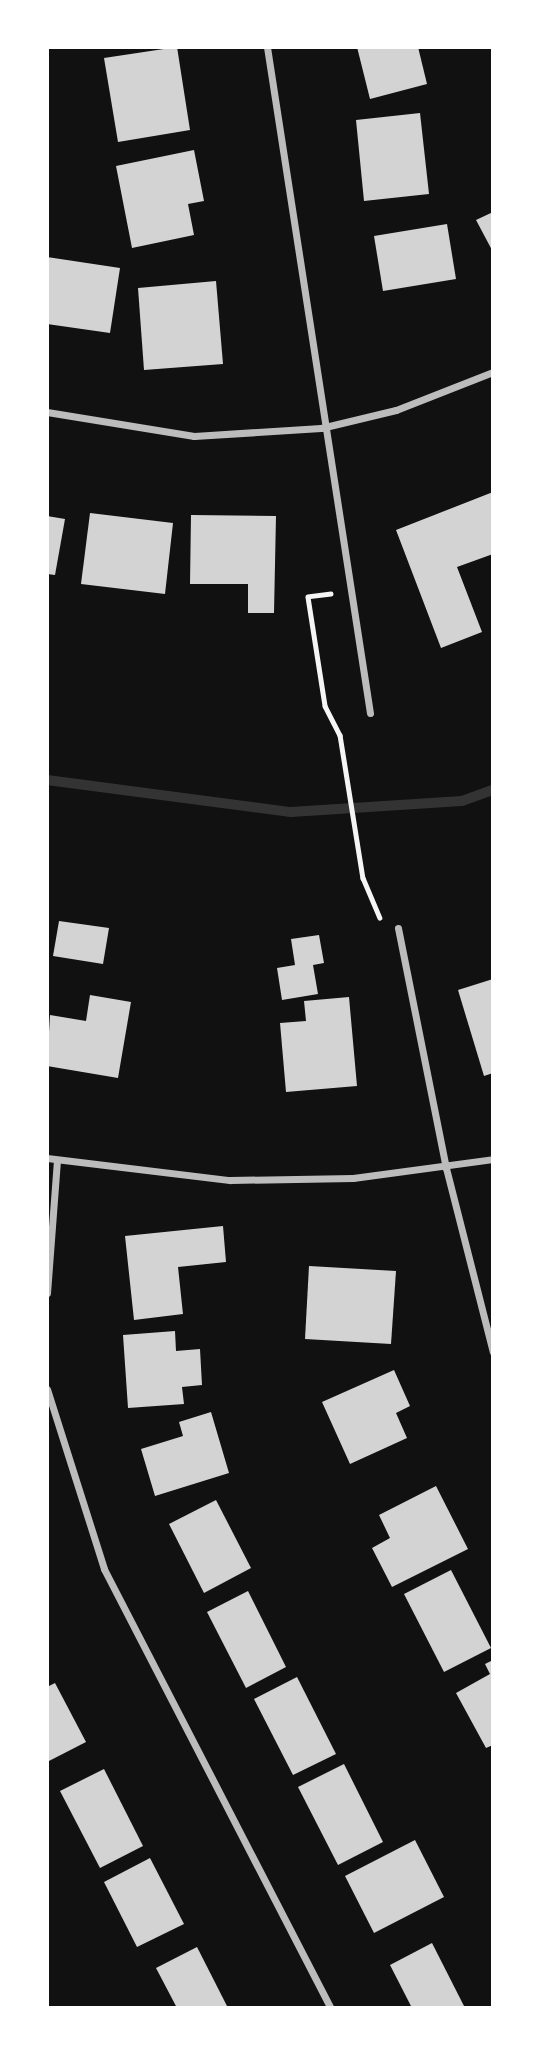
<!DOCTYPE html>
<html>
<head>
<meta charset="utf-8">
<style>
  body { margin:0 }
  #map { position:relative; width:540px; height:2055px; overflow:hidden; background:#111; font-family:"DejaVu Sans",sans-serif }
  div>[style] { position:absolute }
  .stream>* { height:10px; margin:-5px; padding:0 5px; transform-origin:5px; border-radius:5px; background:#333 }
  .building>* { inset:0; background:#d3d3d3 }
  .path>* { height:4.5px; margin:-2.25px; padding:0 2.25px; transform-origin:2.25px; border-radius:2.25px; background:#f5f5f5 }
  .minor>* { height:7px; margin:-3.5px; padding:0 3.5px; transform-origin:3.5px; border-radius:3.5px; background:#bcbcbc }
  span { translate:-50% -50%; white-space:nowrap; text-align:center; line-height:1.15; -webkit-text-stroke:5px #fff; paint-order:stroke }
  .frame { position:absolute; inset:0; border:49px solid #fff; pointer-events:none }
</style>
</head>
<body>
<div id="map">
  <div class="stream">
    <div style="left:47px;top:780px;width:246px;rotate:7.5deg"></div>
    <div style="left:291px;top:812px;width:171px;rotate:-3.7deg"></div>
    <div style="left:462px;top:801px;width:33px;rotate:-20deg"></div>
  </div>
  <div class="building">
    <div style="clip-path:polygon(177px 47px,190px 130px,118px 142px,104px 58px)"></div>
    <div style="clip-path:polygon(357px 47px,418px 47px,427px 84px,370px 99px)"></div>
    <div style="clip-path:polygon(420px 113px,429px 194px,364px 201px,356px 120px)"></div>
    <div style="clip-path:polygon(194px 150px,204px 201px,188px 204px,194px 235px,132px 248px,116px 166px)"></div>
    <div style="clip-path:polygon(493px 212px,493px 252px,476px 220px)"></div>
    <div style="clip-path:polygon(447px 224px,456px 279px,383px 291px,374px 236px)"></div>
    <div style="clip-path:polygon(47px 257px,120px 268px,110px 333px,47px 324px)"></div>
    <div style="clip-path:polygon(216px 281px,223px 364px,144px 370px,138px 288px)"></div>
    <div style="clip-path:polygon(493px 492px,493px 554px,457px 567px,482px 632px,441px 648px,396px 530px)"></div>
    <div style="clip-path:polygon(90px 513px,173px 523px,165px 594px,81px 584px)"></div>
    <div style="clip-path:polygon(191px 515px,276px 516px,274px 613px,248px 613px,248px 584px,190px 584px)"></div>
    <div style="clip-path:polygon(47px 516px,65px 519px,55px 575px,47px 574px)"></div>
    <div style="clip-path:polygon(59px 921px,109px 928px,103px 964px,53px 956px)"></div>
    <div style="clip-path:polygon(319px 935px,324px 963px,313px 965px,318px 994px,282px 1000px,277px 968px,295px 965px,291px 939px)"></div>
    <div style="clip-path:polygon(493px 979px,493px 1073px,484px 1076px,458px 990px)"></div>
    <div style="clip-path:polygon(90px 995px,131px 1002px,118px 1078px,47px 1066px,50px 1015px,86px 1021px)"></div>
    <div style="clip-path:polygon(349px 997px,357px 1086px,286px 1092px,280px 1023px,306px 1021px,304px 1001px)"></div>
    <div style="clip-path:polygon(223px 1226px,226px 1262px,178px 1267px,183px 1314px,134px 1320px,125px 1236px)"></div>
    <div style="clip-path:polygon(309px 1266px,396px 1271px,391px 1344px,305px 1339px)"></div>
    <div style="clip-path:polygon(175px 1331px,176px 1351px,200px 1349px,202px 1385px,182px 1387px,184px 1404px,128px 1408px,123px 1335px)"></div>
    <div style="clip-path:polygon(394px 1370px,410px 1406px,396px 1413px,407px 1438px,350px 1464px,322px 1402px)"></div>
    <div style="clip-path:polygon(211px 1412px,229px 1473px,155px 1496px,141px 1449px,183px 1436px,179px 1422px)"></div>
    <div style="clip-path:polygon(436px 1486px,468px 1549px,392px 1587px,372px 1548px,390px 1538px,379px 1515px)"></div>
    <div style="clip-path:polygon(216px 1500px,251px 1568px,204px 1593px,169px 1524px)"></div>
    <div style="clip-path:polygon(451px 1570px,491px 1648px,444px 1672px,404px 1594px)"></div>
    <div style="clip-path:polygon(248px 1591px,286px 1667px,246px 1688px,207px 1612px)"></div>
    <div style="clip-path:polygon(493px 1660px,493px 1745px,486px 1748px,456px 1693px,490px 1674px,485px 1664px)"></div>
    <div style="clip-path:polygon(297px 1677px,336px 1754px,293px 1775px,254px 1699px)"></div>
    <div style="clip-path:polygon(55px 1683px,86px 1742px,47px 1762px,47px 1687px)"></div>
    <div style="clip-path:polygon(344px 1764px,383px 1842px,338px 1865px,298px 1787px)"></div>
    <div style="clip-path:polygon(104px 1769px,143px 1846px,100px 1868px,60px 1791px)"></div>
    <div style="clip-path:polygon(415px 1840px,444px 1897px,374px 1933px,345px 1876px)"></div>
    <div style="clip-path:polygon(150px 1858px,184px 1924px,137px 1947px,104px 1882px)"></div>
    <div style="clip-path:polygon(432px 1943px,465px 2008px,412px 2008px,390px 1965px)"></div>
    <div style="clip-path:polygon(197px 1947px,228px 2008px,177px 2008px,156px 1968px)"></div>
  </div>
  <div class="path">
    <div style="left:331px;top:594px;width:23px;rotate:173deg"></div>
    <div style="left:308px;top:597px;width:110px;rotate:81.1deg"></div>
    <div style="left:325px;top:706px;width:33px;rotate:63deg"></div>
    <div style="left:340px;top:735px;width:145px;rotate:80.9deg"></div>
    <div style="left:363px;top:878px;width:43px;rotate:67deg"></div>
  </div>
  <div class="minor">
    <div style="left:267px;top:47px;width:674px;rotate:81.21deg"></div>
    <div style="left:47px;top:412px;width:149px;rotate:9.3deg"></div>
    <div style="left:194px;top:436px;width:127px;rotate:-3.6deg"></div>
    <div style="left:321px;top:428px;width:77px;rotate:-13.5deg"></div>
    <div style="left:396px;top:410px;width:104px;rotate:-21.4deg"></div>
    <div style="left:398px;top:928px;width:245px;rotate:78.7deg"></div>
    <div style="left:446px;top:1168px;width:190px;rotate:75.7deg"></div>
    <div style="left:47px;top:1158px;width:184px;rotate:6.9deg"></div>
    <div style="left:230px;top:1180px;width:123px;rotate:-0.9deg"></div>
    <div style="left:353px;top:1178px;width:141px;rotate:-7.7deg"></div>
    <div style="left:47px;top:1293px;width:133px;rotate:-85.7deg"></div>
    <div style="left:47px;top:1389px;width:189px;rotate:72.4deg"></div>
    <div style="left:104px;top:1569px;width:494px;rotate:62.7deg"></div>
  </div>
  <div class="frame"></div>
</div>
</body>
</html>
